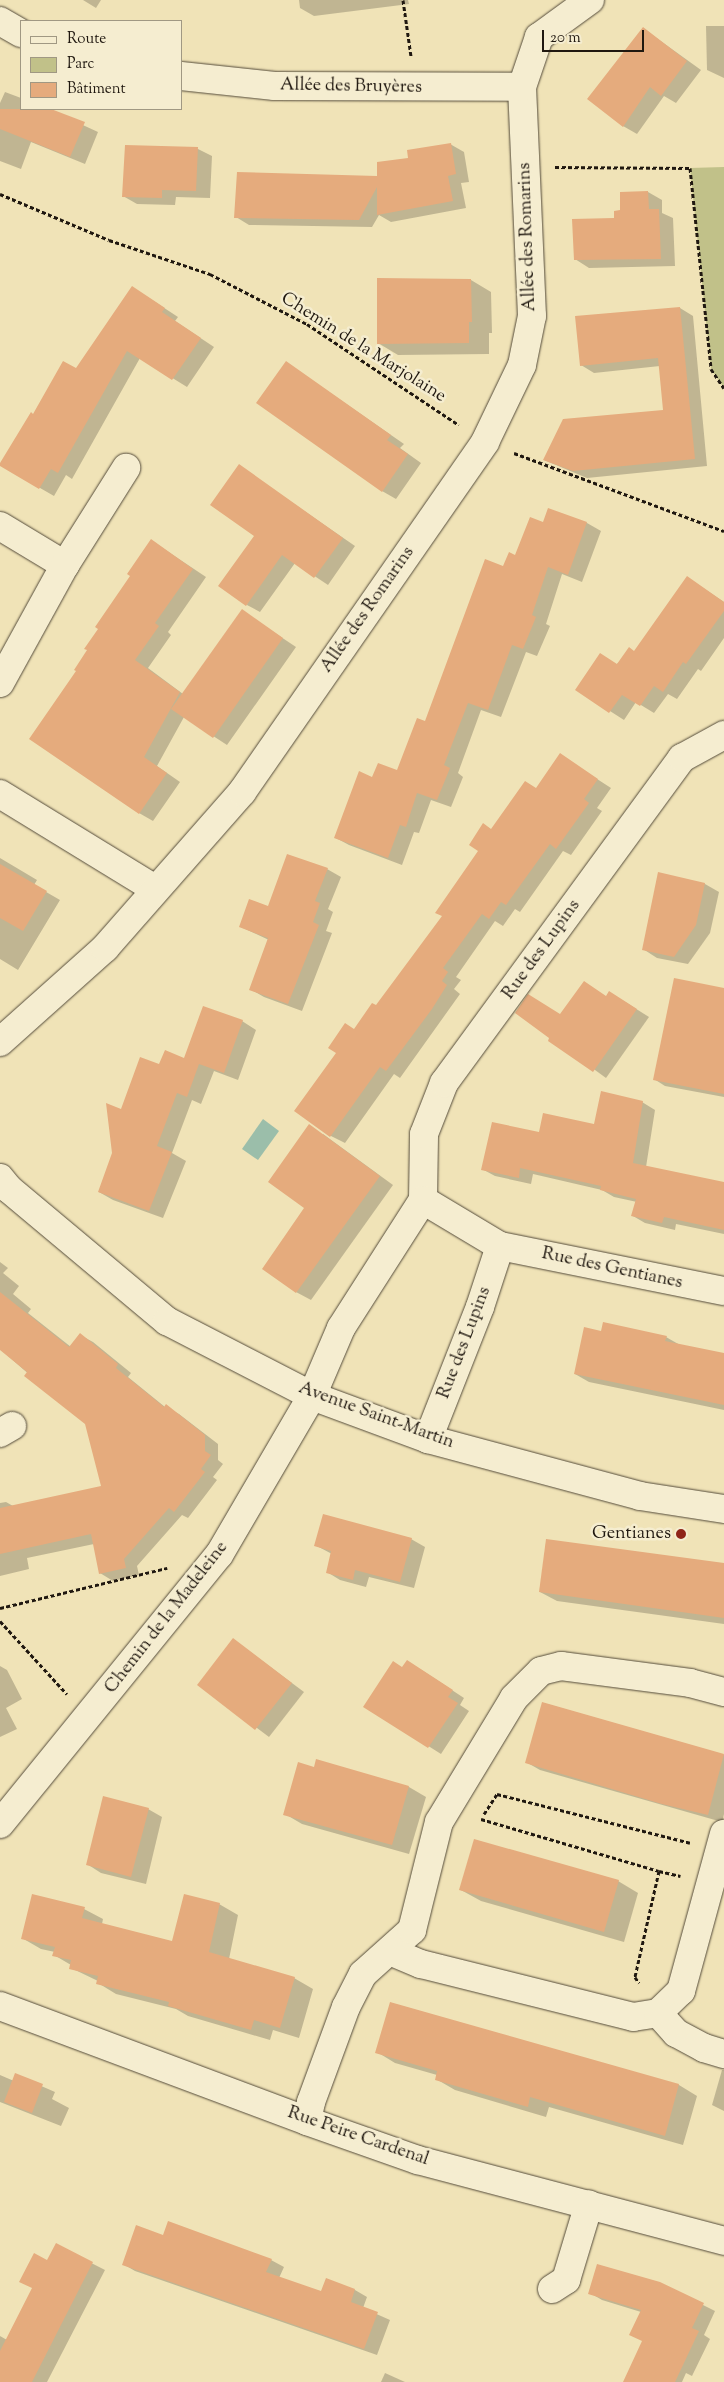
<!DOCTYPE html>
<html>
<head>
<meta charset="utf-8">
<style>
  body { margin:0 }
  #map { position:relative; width:724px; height:2382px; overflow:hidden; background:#f0e3b7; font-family:"Sorts Mill Goudy",serif }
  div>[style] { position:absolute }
  .green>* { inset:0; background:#c1c189 }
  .water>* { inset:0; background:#9bbeaa }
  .shadow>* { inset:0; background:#0003 }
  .building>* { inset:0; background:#e5ab7d }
  .path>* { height:3px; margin-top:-1.5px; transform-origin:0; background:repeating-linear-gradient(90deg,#201810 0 4px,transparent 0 6.5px) }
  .roads { filter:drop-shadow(0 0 1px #544b3a) drop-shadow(0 0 1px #544b3a) }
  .minor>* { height:28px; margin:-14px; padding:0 14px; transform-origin:14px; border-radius:14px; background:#f5edd0 }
  .dots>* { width:14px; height:14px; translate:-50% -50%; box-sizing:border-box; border:2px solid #f5edd0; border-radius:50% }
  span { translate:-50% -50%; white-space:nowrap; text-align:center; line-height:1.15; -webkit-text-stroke:5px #f5edd0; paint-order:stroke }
  .street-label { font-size:18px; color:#201810 }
  .poi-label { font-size:18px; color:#201810 }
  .right { translate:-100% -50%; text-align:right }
  .legend { position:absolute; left:20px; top:20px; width:162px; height:90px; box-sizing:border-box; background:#f5edd0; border:1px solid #a09883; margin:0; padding:6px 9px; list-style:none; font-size:15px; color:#201810 }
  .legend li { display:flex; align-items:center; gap:10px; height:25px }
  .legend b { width:25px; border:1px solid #a09883 }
  .scale { position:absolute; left:542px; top:30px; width:102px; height:22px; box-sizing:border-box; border:2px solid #201810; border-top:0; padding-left:6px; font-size:15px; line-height:18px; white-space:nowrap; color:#201810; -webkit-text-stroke:4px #f5edd0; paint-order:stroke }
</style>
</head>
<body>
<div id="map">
  <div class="green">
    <div style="clip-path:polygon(724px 167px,724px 388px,711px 369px,690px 168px)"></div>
  </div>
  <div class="water">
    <div style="clip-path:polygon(263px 1119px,279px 1131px,258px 1160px,242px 1149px)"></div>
  </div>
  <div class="shadow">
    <div style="clip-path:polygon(83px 0,101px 0,96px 8px)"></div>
    <div style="clip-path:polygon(299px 0,408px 0,409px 4px,314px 16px,300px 8px)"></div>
    <div style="clip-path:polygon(706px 26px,724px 26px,724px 78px,707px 70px)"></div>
    <div style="clip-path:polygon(644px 29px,701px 70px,676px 103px,664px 96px,637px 134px,623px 126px)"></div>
    <div style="clip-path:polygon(5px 92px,21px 98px,21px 109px,48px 109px,98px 132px,85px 164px,31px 142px,21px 169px,0 161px,0 103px)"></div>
    <div style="clip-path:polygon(450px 144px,464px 152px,469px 182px,461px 183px,466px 208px,391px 222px,379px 215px,372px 227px,249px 225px,236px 217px,378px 177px,410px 159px)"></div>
    <div style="clip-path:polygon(126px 146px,198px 149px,212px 156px,210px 198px,176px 197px,175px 205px,137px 204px,123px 196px)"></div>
    <div style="clip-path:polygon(648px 192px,662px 200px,662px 213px,673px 218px,675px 266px,589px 268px,575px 259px,621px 211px)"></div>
    <div style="clip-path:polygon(378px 279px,471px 280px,491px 292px,492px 333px,489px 333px,489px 354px,398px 355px,378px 343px)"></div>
    <div style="clip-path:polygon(146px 296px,178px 317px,175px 321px,214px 347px,187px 387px,140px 358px,72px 479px,66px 475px,54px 496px,0 465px,34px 416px)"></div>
    <div style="clip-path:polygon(680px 308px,693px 316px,707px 466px,587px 478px,544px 460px,665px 411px,660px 366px,594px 373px,581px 365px)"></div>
    <div style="clip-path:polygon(287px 363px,404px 444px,400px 448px,421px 463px,396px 499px,382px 491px)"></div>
    <div style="clip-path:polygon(239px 466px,355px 546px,328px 585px,295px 563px,260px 612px,247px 605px,256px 536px)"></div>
    <div style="clip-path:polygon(548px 510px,587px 523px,601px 531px,582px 582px,562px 574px,546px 624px,550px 626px,537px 656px,526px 652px,501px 717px,481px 710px,458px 773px,463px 777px,451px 807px,431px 800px,419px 833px,414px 832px,402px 865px,349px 845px,336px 838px,373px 778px,398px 772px,426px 722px,504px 568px,516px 557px,544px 523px)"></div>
    <div style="clip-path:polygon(152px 541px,206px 577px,168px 632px,171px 635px,148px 668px,183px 694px,242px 611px,296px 647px,227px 745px,184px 717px,157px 766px,180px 782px,153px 821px,139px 813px,77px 671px)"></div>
    <div style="clip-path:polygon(688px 578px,724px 602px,724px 638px,701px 671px,698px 669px,677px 699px,668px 694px,654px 713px,636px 702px,624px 720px,577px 690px,635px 652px)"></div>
    <div style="clip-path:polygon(560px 755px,611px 788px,597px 808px,602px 811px,571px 855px,563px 851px,520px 912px,515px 909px,503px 926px,495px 921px,456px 977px,461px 980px,454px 989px,460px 994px,400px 1078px,394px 1074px,345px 1143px,331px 1136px,296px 1110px,355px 1030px,377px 1007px,443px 916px,480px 851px,484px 825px,492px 830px,537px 789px)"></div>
    <div style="clip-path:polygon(0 858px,37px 880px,34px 885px,60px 900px,18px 970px,0 959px)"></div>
    <div style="clip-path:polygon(327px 869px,341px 877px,328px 909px,333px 912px,326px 931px,332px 933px,302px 1011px,264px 997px,250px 989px,269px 940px,241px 927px)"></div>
    <div style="clip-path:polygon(659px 874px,705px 884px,719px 892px,710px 933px,688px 964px,657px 958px,643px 949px)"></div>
    <div style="clip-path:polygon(724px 989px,724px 1097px,665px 1086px,654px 1079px)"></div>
    <div style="clip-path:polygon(607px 997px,622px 1000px,649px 1017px,606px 1078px,551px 1038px,561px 1016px)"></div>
    <div style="clip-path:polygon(242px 1021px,256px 1030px,238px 1080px,214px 1071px,201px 1104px,192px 1100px,172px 1153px,186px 1161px,163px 1218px,113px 1200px,99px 1192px,113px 1153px,122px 1110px,160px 1066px,184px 1059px)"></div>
    <div style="clip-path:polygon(642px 1102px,655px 1110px,646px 1167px,724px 1191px,724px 1234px,676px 1224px,675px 1230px,645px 1223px,633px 1216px,637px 1202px,614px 1197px,602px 1190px,533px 1174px,531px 1184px,495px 1176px,482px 1169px,540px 1134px,595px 1126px)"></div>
    <div style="clip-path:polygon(323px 1134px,393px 1185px,311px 1300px,296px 1292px)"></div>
    <div style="clip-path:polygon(0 1262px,8px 1268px,3px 1273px,19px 1286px,13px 1294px,31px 1309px,28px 1313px,71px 1347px,80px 1335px,93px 1342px,131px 1373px,128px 1377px,165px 1407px,179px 1414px,218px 1444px,218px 1460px,223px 1464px,213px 1477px,217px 1480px,188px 1518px,182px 1515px,137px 1566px,139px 1575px,113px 1581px,100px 1573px,94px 1544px,27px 1558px,29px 1569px,0 1576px,0 1503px,6px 1502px,13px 1506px,103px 1487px,86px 1424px,0 1349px)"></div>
    <div style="clip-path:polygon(602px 1332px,666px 1337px,680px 1345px,724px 1355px,724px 1410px,589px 1382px,575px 1374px)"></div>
    <div style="clip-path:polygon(411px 1539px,425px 1547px,414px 1588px,369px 1577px,366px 1587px,340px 1580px,327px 1572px,332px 1554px,315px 1545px)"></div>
    <div style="clip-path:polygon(724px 1564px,724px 1624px,557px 1601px,540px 1592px)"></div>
    <div style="clip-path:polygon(233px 1639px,304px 1692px,269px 1737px,199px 1685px)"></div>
    <div style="clip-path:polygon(0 1666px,7px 1670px,22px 1699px,6px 1708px,17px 1729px,0 1737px)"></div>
    <div style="clip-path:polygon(403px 1668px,420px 1669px,464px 1698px,460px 1705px,469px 1711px,441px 1754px,365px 1706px)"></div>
    <div style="clip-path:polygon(543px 1703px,724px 1755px,724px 1814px,722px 1822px,540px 1770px,526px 1762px)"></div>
    <div style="clip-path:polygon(315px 1769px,409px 1787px,426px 1797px,409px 1854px,302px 1824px,285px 1814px)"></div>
    <div style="clip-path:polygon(148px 1809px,162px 1817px,146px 1884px,101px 1873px,87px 1864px)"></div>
    <div style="clip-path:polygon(618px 1881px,638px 1893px,624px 1942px,481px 1901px,461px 1890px)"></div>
    <div style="clip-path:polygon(219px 1904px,238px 1915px,229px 1959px,294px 1978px,313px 1989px,299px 2038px,273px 2030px,270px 2040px,188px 2016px,176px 2009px,116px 1994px,98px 1983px,98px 1981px,71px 1968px,71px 1965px,54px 1955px,55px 1952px,41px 1949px,22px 1938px,84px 1909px,103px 1919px,102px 1924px,173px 1942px)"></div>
    <div style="clip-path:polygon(391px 2003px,679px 2085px,697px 2096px,683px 2145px,549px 2107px,546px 2117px,455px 2090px,436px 2079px,437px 2075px,395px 2063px,377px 2052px)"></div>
    <div style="clip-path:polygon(722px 2070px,724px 2070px,724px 2111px,712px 2105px)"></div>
    <div style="clip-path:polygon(0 2075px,14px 2081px,16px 2075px,55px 2092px,52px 2099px,69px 2108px,61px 2126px,0 2102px)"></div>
    <div style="clip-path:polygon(164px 2236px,271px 2260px,284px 2267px,279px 2278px,321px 2293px,326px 2280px,355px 2290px,367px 2297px,363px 2308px,390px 2320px,377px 2355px,135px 2271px,123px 2264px)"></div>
    <div style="clip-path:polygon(56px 2245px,105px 2270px,47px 2382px,0 2382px,0 2336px,7px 2340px)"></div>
    <div style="clip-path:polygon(659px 2283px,715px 2311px,704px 2335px,710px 2339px,692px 2376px,686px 2373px,682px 2382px,624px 2382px,644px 2341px,641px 2312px,602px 2300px,590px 2293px)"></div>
    <div style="clip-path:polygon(385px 2373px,405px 2382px,381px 2382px)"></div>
  </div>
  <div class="building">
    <div style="clip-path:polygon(643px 27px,687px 61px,661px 96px,650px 87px,623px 127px,587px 99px)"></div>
    <div style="clip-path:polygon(0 109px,51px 109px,85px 122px,70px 157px,0 129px)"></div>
    <div style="clip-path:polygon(451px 143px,456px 174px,448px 176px,453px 201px,377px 215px,377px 187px,359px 220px,234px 218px,237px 172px,377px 176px,377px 162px,408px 158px,407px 150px)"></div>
    <div style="clip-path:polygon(125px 145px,198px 147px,196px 191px,162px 190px,162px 198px,122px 197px)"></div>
    <div style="clip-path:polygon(648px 191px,649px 209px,659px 209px,661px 259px,574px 260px,572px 219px,614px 218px,614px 211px,620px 210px,620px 192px)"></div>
    <div style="clip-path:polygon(377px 278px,471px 279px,472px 322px,469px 322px,469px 343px,377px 344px)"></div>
    <div style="clip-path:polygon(132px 286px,165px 308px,162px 312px,201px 338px,172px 380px,127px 351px,58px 473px,51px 469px,39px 489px,0 466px,0 463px,31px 412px,33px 414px,63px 361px,76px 368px)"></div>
    <div style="clip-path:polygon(680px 307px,695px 459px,573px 471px,543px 460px,563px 419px,663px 410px,658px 358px,580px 366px,575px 316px)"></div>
    <div style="clip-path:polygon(286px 361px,391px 435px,387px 440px,408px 454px,382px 492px,256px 403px)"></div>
    <div style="clip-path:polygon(239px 464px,343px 538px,314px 578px,282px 555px,246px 606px,218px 586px,254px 536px,210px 505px)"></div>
    <div style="clip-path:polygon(548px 508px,587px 522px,568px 575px,548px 567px,532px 615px,536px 617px,523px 649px,512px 645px,488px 710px,468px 703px,444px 765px,450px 768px,437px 800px,417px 793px,406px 827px,400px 825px,388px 858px,334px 838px,359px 771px,372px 777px,378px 763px,397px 770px,417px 718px,425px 721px,485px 559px,503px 566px,509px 552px,515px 555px,530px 517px,543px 522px)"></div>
    <div style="clip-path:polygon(151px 539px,193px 569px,155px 623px,159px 626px,135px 660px,180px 692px,144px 757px,167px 773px,139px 814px,29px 739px,76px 671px,74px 670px,87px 650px,84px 649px,98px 629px,95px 627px,130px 576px,127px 574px)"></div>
    <div style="clip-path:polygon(687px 576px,724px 602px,724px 611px,686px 664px,683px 662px,663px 692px,654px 686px,640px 706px,622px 695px,609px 713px,575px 690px,600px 653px,617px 664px,629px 647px,634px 651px)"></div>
    <div style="clip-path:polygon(242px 609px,283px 638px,213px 738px,171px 709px)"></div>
    <div style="clip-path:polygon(560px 753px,598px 779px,584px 799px,589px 803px,556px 849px,550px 844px,506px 905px,501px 902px,489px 919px,482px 914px,443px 968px,448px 972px,442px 981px,447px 985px,432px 1009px,386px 1071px,380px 1067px,330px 1137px,294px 1111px,336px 1053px,328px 1048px,345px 1023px,354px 1029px,372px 1003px,376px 1005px,442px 916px,435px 913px,478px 851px,469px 845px,483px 823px,491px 829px,525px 781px,536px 788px)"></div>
    <div style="clip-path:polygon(287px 854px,328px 868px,315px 901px,320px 903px,313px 922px,319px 925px,288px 1004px,249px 990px,268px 938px,239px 927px,249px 899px,268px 906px)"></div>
    <div style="clip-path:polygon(0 864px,47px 891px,23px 931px,0 918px)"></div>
    <div style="clip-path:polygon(658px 872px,705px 883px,696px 925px,674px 957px,642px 950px)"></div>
    <div style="clip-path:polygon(674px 978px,724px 988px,724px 1094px,653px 1080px)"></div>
    <div style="clip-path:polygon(584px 981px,606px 996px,609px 991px,637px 1009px,593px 1072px,548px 1041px,549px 1038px,515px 1013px,528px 994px,560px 1014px)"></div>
    <div style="clip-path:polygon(203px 1006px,243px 1020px,224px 1073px,199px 1064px,187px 1097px,177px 1093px,157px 1146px,172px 1152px,149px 1211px,98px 1192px,112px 1153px,106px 1103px,121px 1109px,140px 1057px,159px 1064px,165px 1050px,184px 1058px)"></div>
    <div style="clip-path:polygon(601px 1091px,643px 1101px,633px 1163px,724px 1182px,724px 1230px,664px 1217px,662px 1223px,631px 1216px,636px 1199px,600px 1190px,601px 1186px,520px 1168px,519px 1178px,481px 1170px,492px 1122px,539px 1132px,543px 1113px,594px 1124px)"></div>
    <div style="clip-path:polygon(309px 1124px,380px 1176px,296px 1293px,262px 1269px,304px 1208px,268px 1182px)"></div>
    <div style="clip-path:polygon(0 1292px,69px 1347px,80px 1333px,118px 1364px,116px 1368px,164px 1407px,166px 1404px,205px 1435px,205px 1451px,211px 1455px,201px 1469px,205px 1472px,174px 1512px,169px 1508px,124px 1559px,126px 1568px,99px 1574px,91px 1534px,0 1554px,0 1508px,101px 1486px,85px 1424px,24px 1376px,27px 1372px,0 1350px)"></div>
    <div style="clip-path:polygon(603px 1322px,667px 1336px,665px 1341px,724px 1353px,724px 1405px,574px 1374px,584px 1327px,601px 1331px)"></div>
    <div style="clip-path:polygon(323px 1514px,412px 1538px,400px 1582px,355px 1570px,353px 1580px,326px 1573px,331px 1551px,314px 1546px)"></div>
    <div style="clip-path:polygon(546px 1539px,724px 1563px,724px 1618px,539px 1592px)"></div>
    <div style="clip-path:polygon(233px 1638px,292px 1683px,255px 1730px,197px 1685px)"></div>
    <div style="clip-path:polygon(407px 1660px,453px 1690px,448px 1697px,458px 1703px,428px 1748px,363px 1707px,393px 1661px,402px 1667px)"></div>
    <div style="clip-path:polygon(542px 1702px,724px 1754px,708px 1815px,662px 1804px,525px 1763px)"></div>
    <div style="clip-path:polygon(316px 1759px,409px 1786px,392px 1845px,283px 1815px,298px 1762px,314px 1767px)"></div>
    <div style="clip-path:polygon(103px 1796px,149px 1808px,131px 1877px,86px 1865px)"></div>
    <div style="clip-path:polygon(474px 1839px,619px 1880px,604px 1932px,459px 1890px)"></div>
    <div style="clip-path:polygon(32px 1894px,85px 1907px,82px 1918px,172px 1941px,184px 1894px,220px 1903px,209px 1952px,295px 1977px,280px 2028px,254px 2020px,251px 2030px,168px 2006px,169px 2002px,96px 1984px,98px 1976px,69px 1969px,71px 1960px,52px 1956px,55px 1947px,21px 1939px)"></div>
    <div style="clip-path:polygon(390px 2002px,679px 2084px,665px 2136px,530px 2097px,528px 2107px,435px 2080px,437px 2071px,375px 2053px)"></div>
    <div style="clip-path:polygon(15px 2073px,43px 2084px,32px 2113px,4px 2102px)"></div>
    <div style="clip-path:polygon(168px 2221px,272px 2259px,266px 2272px,321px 2291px,326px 2278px,355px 2289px,351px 2302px,378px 2312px,364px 2349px,122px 2265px,136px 2225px,163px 2235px)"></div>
    <div style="clip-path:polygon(56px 2243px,93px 2262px,32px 2382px,0 2382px,0 2351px,32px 2288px,19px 2282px,34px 2253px,47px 2260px)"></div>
    <div style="clip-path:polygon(597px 2264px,660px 2282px,704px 2303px,692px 2328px,699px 2331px,675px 2382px,623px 2382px,642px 2341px,629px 2335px,641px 2310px,588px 2294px)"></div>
  </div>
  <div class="path">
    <div style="left:403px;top:0;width:57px;rotate:81.9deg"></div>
    <div style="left:555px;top:167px;width:135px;rotate:0.4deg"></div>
    <div style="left:690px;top:168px;width:202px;rotate:84deg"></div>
    <div style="left:711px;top:369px;width:23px;rotate:56deg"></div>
    <div style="left:0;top:194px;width:118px;rotate:22.9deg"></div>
    <div style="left:109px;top:240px;width:107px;rotate:18.6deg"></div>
    <div style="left:210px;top:274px;width:109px;rotate:27.3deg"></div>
    <div style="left:307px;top:324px;width:182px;rotate:33.6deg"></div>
    <div style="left:514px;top:453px;width:224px;rotate:20.4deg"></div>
    <div style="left:0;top:1608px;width:172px;rotate:-13.5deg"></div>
    <div style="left:0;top:1621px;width:99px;rotate:47.5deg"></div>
    <div style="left:484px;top:1814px;width:24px;rotate:-57deg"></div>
    <div style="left:497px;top:1794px;width:199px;rotate:14.2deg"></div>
    <div style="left:481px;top:1819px;width:185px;rotate:16.3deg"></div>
    <div style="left:659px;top:1871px;width:109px;rotate:102.8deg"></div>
    <div style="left:635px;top:1977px;width:7px;rotate:56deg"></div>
    <div style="left:659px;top:1871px;width:22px;rotate:13deg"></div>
  </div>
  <div class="roads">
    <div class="minor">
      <div style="left:0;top:21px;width:24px;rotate:30deg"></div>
      <div style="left:181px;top:76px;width:94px;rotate:6.1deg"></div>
      <div style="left:274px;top:86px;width:248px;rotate:0.2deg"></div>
      <div style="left:0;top:526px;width:76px;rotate:31deg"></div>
      <div style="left:0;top:683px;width:135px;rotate:-61.2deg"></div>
      <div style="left:65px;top:565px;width:115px;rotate:-57.8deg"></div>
      <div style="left:0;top:794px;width:182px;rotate:31.5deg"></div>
      <div style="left:0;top:1042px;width:141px;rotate:-41.8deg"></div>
      <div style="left:105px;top:948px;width:208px;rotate:-48.7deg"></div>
      <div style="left:242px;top:792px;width:426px;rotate:-55.2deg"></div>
      <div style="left:485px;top:442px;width:85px;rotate:-64.3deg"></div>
      <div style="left:522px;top:365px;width:50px;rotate:-78.5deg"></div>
      <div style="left:532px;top:316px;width:229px;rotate:-92.5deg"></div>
      <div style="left:522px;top:87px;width:53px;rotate:-71.2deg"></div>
      <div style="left:539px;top:37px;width:63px;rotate:-36deg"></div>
      <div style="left:0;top:1178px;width:14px;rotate:51deg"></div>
      <div style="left:9px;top:1189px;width:206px;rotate:39.9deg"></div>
      <div style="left:167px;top:1321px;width:163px;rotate:27.3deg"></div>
      <div style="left:312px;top:1396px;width:124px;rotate:20.3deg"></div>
      <div style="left:428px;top:1439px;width:220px;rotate:15deg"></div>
      <div style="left:640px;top:1496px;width:85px;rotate:8.8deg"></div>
      <div style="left:423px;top:1200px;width:66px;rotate:-89.1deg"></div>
      <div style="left:424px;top:1134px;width:55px;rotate:-68.6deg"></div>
      <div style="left:444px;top:1083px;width:403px;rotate:-53.8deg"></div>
      <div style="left:682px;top:758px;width:48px;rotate:-28.7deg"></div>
      <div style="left:500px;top:1246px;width:228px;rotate:11.4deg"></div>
      <div style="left:0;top:1433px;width:14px;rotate:-30deg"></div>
      <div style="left:0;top:1824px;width:347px;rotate:-50.9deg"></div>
      <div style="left:219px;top:1555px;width:184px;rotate:-59.7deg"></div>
      <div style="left:312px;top:1396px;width:74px;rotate:-66.9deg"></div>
      <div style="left:341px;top:1328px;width:152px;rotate:-57.4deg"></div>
      <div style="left:423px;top:1200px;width:90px;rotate:30.9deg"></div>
      <div style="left:500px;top:1246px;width:64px;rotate:108.2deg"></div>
      <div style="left:480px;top:1307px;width:142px;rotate:111.5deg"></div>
      <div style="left:390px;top:1951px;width:34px;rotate:23deg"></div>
      <div style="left:421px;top:1964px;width:219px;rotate:14deg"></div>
      <div style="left:633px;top:2017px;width:25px;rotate:-9deg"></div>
      <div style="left:658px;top:2013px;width:32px;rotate:-44deg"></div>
      <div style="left:681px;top:1991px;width:163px;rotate:-74.7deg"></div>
      <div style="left:0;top:2006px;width:328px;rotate:20.5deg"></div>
      <div style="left:307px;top:2121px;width:118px;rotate:19.4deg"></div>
      <div style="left:418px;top:2160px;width:317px;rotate:14.8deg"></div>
      <div style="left:658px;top:2013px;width:27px;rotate:48deg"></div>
      <div style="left:676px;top:2033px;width:32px;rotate:28deg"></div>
      <div style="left:704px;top:2048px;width:21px;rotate:17deg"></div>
      <div style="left:307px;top:2121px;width:19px;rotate:-78deg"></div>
      <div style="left:311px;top:2102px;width:101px;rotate:-69.8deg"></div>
      <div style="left:346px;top:2007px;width:37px;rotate:-63deg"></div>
      <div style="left:363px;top:1974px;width:66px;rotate:-41.9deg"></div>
      <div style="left:412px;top:1930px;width:111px;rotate:-76deg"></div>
      <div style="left:439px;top:1822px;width:145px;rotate:-58.8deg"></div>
      <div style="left:514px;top:1698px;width:38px;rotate:-45deg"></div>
      <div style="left:541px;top:1671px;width:21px;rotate:-14deg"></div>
      <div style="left:561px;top:1666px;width:130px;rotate:7.5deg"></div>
      <div style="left:690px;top:1683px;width:35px;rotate:15deg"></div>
      <div style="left:552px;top:2289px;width:17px;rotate:-33deg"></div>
      <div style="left:566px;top:2280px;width:79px;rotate:-73.2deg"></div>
    </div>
  </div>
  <div class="dots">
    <div style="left:681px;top:1534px;background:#8f2418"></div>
  </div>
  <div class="street-label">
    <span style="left:351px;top:87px;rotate:1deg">Allée des Bruyères</span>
    <span style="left:528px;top:237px;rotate:-92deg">Allée des Romarins</span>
    <span style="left:363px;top:348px;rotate:32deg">Chemin de la Marjolaine</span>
    <span style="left:368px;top:610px;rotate:-55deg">Allée des Romarins</span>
    <span style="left:542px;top:950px;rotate:-54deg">Rue des Lupins</span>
    <span style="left:612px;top:1269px;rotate:12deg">Rue des Gentianes</span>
    <span style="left:465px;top:1343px;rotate:-69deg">Rue des Lupins</span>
    <span style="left:376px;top:1416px;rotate:20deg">Avenue Saint-Martin</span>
    <span style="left:167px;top:1618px;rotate:-52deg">Chemin de la Madeleine</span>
    <span style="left:358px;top:2137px;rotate:19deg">Rue Peire Cardenal</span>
  </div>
  <div class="poi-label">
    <span class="right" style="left:671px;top:1534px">Gentianes</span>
  </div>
  <ul class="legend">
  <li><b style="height:6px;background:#f5edd0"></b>Route</li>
  <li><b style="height:14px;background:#c1c189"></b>Parc</li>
  <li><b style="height:14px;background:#e5ab7d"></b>Bâtiment</li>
  </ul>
  <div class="scale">20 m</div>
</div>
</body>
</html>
